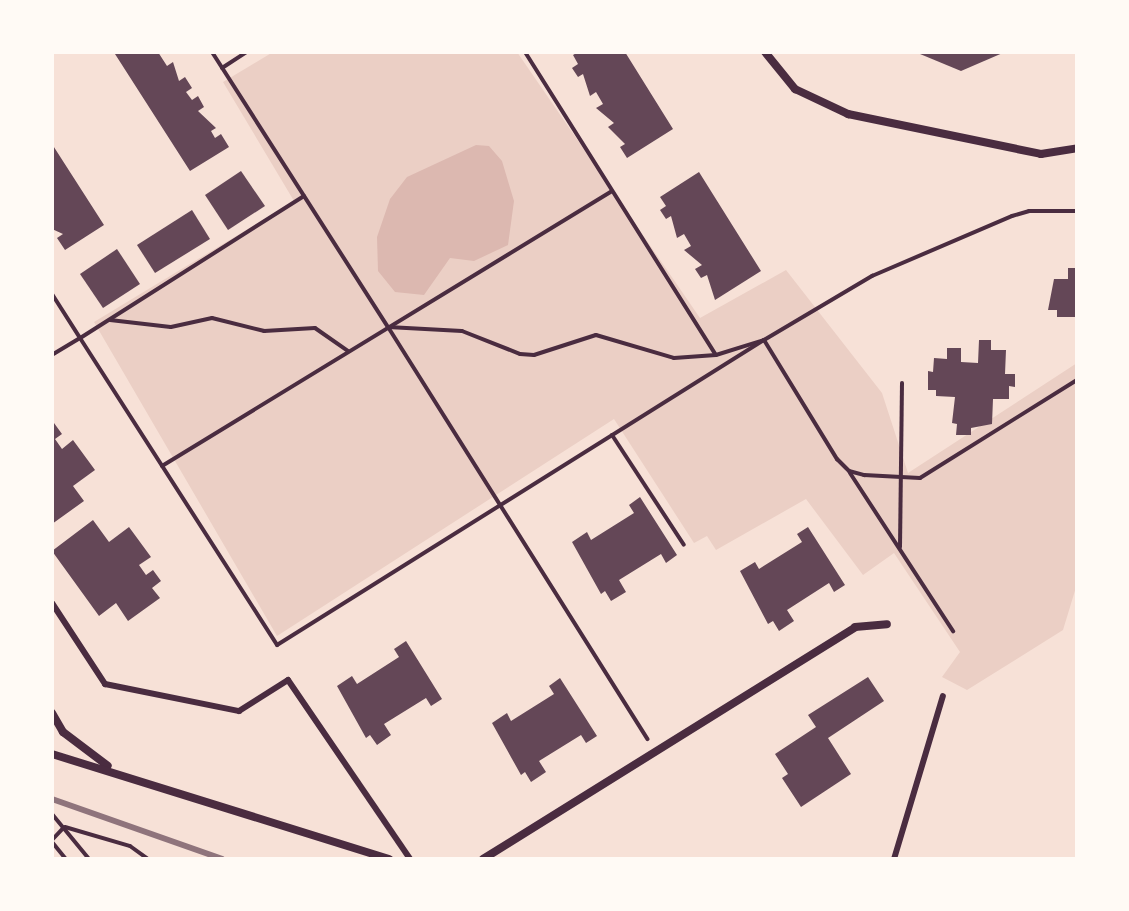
<!DOCTYPE html>
<html>
<head>
<meta charset="utf-8">
<style>
  body { margin:0 }
  #map { position:relative; width:1129px; height:911px; overflow:hidden; background:#f7e1d7; font-family:"Asap Condensed",sans-serif }
  div>[style] { position:absolute }
  .green>* { inset:0; background:#ebcfc5 }
  .water>* { inset:0; background:#dcb8b0 }
  .building>* { inset:0; background:#644757 }
  .path>* { height:4px; margin:-2px; padding:0 2px; transform-origin:2px; border-radius:2px; background:#4a2c40 }
  .service>* { height:6px; margin:-3px; padding:0 3px; transform-origin:3px; border-radius:3px; background:#4a2c40 }
  .minor>* { height:8px; margin:-4px; padding:0 4px; transform-origin:4px; border-radius:4px; background:#4a2c40 }
  .rail>* { height:6px; margin:-3px; padding:0 3px; transform-origin:3px; border-radius:3px; background:#8f747c }
  span { translate:-50% -50%; white-space:nowrap; text-align:center; line-height:1.15; -webkit-text-stroke:7px #fffaf5; paint-order:stroke }
  .frame { position:absolute; inset:0; border:54px solid #fffaf5; pointer-events:none }
</style>
</head>
<body>
<div id="map">
  <div class="green">
    <div style="clip-path:polygon(273px 52px,517px 52px,700px 318px,786px 270px,882px 393px,908px 473px,1077px 363px,1077px 584px,1063px 630px,967px 690px,942px 677px,960px 652px,894px 553px,863px 575px,806px 499px,716px 550px,707px 536px,694px 543px,614px 419px,277px 636px,94px 322px,294px 201px,223px 82px)"></div>
  </div>
  <div class="water">
    <div style="clip-path:polygon(476px 145px,489px 146px,502px 161px,514px 201px,508px 245px,474px 261px,450px 258px,424px 295px,395px 292px,378px 271px,377px 237px,390px 199px,407px 177px)"></div>
  </div>
  <div class="building">
    <div style="clip-path:polygon(119px 52px,158px 52px,167px 66px,173px 62px,179px 81px,185px 77px,192px 88px,186px 92px,192px 100px,198px 96px,204px 107px,198px 111px,216px 128px,211px 131px,215px 138px,221px 134px,229px 147px,190px 171px,115px 54px)"></div>
    <div style="clip-path:polygon(578px 52px,625px 52px,673px 129px,627px 158px,620px 147px,625px 144px,608px 127px,614px 123px,596px 108px,603px 104px,596px 92px,590px 96px,583px 74px,578px 77px,572px 68px,578px 64px,573px 55px)"></div>
    <div style="clip-path:polygon(1005px 52px,961px 71px,920px 54px,920px 52px)"></div>
    <div style="clip-path:polygon(52px 144px,104px 225px,65px 250px,57px 238px,63px 234px,52px 229px)"></div>
    <div style="clip-path:polygon(241px 171px,265px 206px,228px 230px,205px 195px)"></div>
    <div style="clip-path:polygon(699px 172px,761px 271px,715px 300px,707px 275px,701px 278px,695px 269px,702px 265px,684px 250px,691px 246px,684px 234px,677px 238px,671px 216px,666px 219px,660px 210px,666px 206px,660px 197px)"></div>
    <div style="clip-path:polygon(192px 210px,210px 239px,155px 273px,137px 245px)"></div>
    <div style="clip-path:polygon(117px 249px,140px 284px,103px 308px,80px 274px)"></div>
    <div style="clip-path:polygon(1068px 268px,1077px 268px,1077px 317px,1057px 317px,1057px 310px,1048px 310px,1054px 279px,1068px 279px)"></div>
    <div style="clip-path:polygon(979px 340px,991px 340px,991px 350px,1006px 350px,1005px 374px,1015px 374px,1015px 387px,1009px 386px,1009px 399px,993px 399px,992px 424px,971px 428px,971px 435px,956px 435px,957px 424px,952px 423px,955px 397px,936px 396px,936px 390px,928px 390px,928px 371px,933px 372px,934px 358px,947px 359px,947px 348px,961px 348px,961px 362px,978px 363px)"></div>
    <div style="clip-path:polygon(54px 423px,62px 434px,55px 439px,62px 449px,73px 440px,95px 470px,73px 486px,84px 501px,52px 524px)"></div>
    <div style="clip-path:polygon(640px 497px,677px 555px,666px 563px,661px 554px,619px 580px,626px 592px,611px 601px,605px 591px,601px 594px,572px 542px,587px 532px,591px 540px,634px 513px,629px 505px)"></div>
    <div style="clip-path:polygon(93px 520px,109px 542px,129px 527px,151px 557px,139px 565px,146px 575px,153px 570px,161px 581px,152px 588px,160px 598px,128px 621px,116px 603px,99px 616px,52px 551px)"></div>
    <div style="clip-path:polygon(808px 527px,845px 585px,834px 592px,829px 583px,787px 610px,794px 621px,779px 631px,773px 621px,768px 624px,740px 571px,755px 562px,759px 569px,802px 542px,797px 534px)"></div>
    <div style="clip-path:polygon(406px 641px,442px 699px,431px 706px,426px 698px,384px 724px,391px 735px,377px 745px,370px 735px,366px 738px,337px 686px,352px 676px,357px 684px,399px 657px,394px 649px)"></div>
    <div style="clip-path:polygon(868px 677px,884px 701px,828px 738px,851px 774px,801px 807px,782px 778px,788px 774px,775px 754px,816px 727px,808px 715px)"></div>
    <div style="clip-path:polygon(560px 678px,597px 736px,586px 743px,581px 735px,539px 761px,546px 772px,531px 782px,525px 772px,521px 775px,492px 723px,507px 713px,511px 721px,554px 694px,549px 686px)"></div>
  </div>
  <div class="path">
    <div style="left:212px;top:52px;width:326px;rotate:57.4deg"></div>
    <div style="left:388px;top:327px;width:74px;rotate:3.1deg"></div>
    <div style="left:462px;top:331px;width:62px;rotate:21.6deg"></div>
    <div style="left:520px;top:354px;width:14px;rotate:4deg"></div>
    <div style="left:534px;top:355px;width:65px;rotate:-17.9deg"></div>
    <div style="left:596px;top:335px;width:81px;rotate:16.4deg"></div>
    <div style="left:674px;top:358px;width:42px;rotate:-4.1deg"></div>
    <div style="left:716px;top:355px;width:50px;rotate:-17.4deg"></div>
    <div style="left:764px;top:340px;width:126px;rotate:-30.7deg"></div>
    <div style="left:872px;top:276px;width:152px;rotate:-23.2deg"></div>
    <div style="left:1012px;top:216px;width:18px;rotate:-16deg"></div>
    <div style="left:1029px;top:211px;width:48px"></div>
    <div style="left:525px;top:52px;width:358px;rotate:57.8deg"></div>
    <div style="left:222px;top:68px;width:30px;rotate:-33deg"></div>
    <div style="left:304px;top:196px;width:265px;rotate:147.6deg"></div>
    <div style="left:80px;top:338px;width:365px;rotate:57.3deg"></div>
    <div style="left:277px;top:645px;width:575px;rotate:-32.06deg"></div>
    <div style="left:764px;top:340px;width:140px;rotate:58.5deg"></div>
    <div style="left:837px;top:459px;width:17px;rotate:45deg"></div>
    <div style="left:849px;top:471px;width:16px;rotate:15deg"></div>
    <div style="left:864px;top:475px;width:56px;rotate:3.1deg"></div>
    <div style="left:920px;top:478px;width:185px;rotate:-32deg"></div>
    <div style="left:52px;top:294px;width:52px;rotate:57.5deg"></div>
    <div style="left:80px;top:338px;width:33px;rotate:149deg"></div>
    <div style="left:110px;top:320px;width:61px;rotate:6.5deg"></div>
    <div style="left:171px;top:327px;width:42px;rotate:-12.4deg"></div>
    <div style="left:212px;top:318px;width:54px;rotate:14deg"></div>
    <div style="left:264px;top:331px;width:51px;rotate:-3.4deg"></div>
    <div style="left:315px;top:328px;width:40px;rotate:34.9deg"></div>
    <div style="left:388px;top:327px;width:487px;rotate:57.8deg"></div>
    <div style="left:612px;top:435px;width:131px;rotate:56.8deg"></div>
    <div style="left:162px;top:466px;width:527px;rotate:-31.43deg"></div>
    <div style="left:850px;top:473px;width:189px;rotate:56.9deg"></div>
    <div style="left:900px;top:547px;width:164px;rotate:-89.3deg"></div>
    <div style="left:52px;top:814px;width:58px;rotate:50.6deg"></div>
    <div style="left:65px;top:827px;width:68px;rotate:16.3deg"></div>
    <div style="left:130px;top:846px;width:22px;rotate:36deg"></div>
    <div style="left:52px;top:840px;width:16px;rotate:-47deg"></div>
    <div style="left:52px;top:842px;width:22px;rotate:51deg"></div>
  </div>
  <div class="service">
    <div style="left:52px;top:603px;width:97px;rotate:56.8deg"></div>
    <div style="left:105px;top:684px;width:137px;rotate:11.4deg"></div>
    <div style="left:239px;top:711px;width:58px;rotate:-32.3deg"></div>
    <div style="left:288px;top:680px;width:217px;rotate:55.7deg"></div>
    <div style="left:894px;top:859px;width:170px;rotate:-73.3deg"></div>
  </div>
  <div class="minor">
    <div style="left:765px;top:52px;width:48px;rotate:51deg"></div>
    <div style="left:795px;top:89px;width:59px;rotate:25.3deg"></div>
    <div style="left:848px;top:114px;width:197px;rotate:11.7deg"></div>
    <div style="left:1041px;top:154px;width:36px;rotate:-9deg"></div>
    <div style="left:52px;top:713px;width:22px;rotate:60deg"></div>
    <div style="left:63px;top:732px;width:56px;rotate:37.1deg"></div>
    <div style="left:52px;top:754px;width:353px;rotate:17.3deg"></div>
    <div style="left:483px;top:859px;width:438px;rotate:-31.9deg"></div>
    <div style="left:855px;top:627px;width:32px;rotate:-5deg"></div>
  </div>
  <div class="rail">
    <div style="left:52px;top:799px;width:180px;rotate:19.4deg"></div>
  </div>
  <div class="frame"></div>
</div>
</body>
</html>
